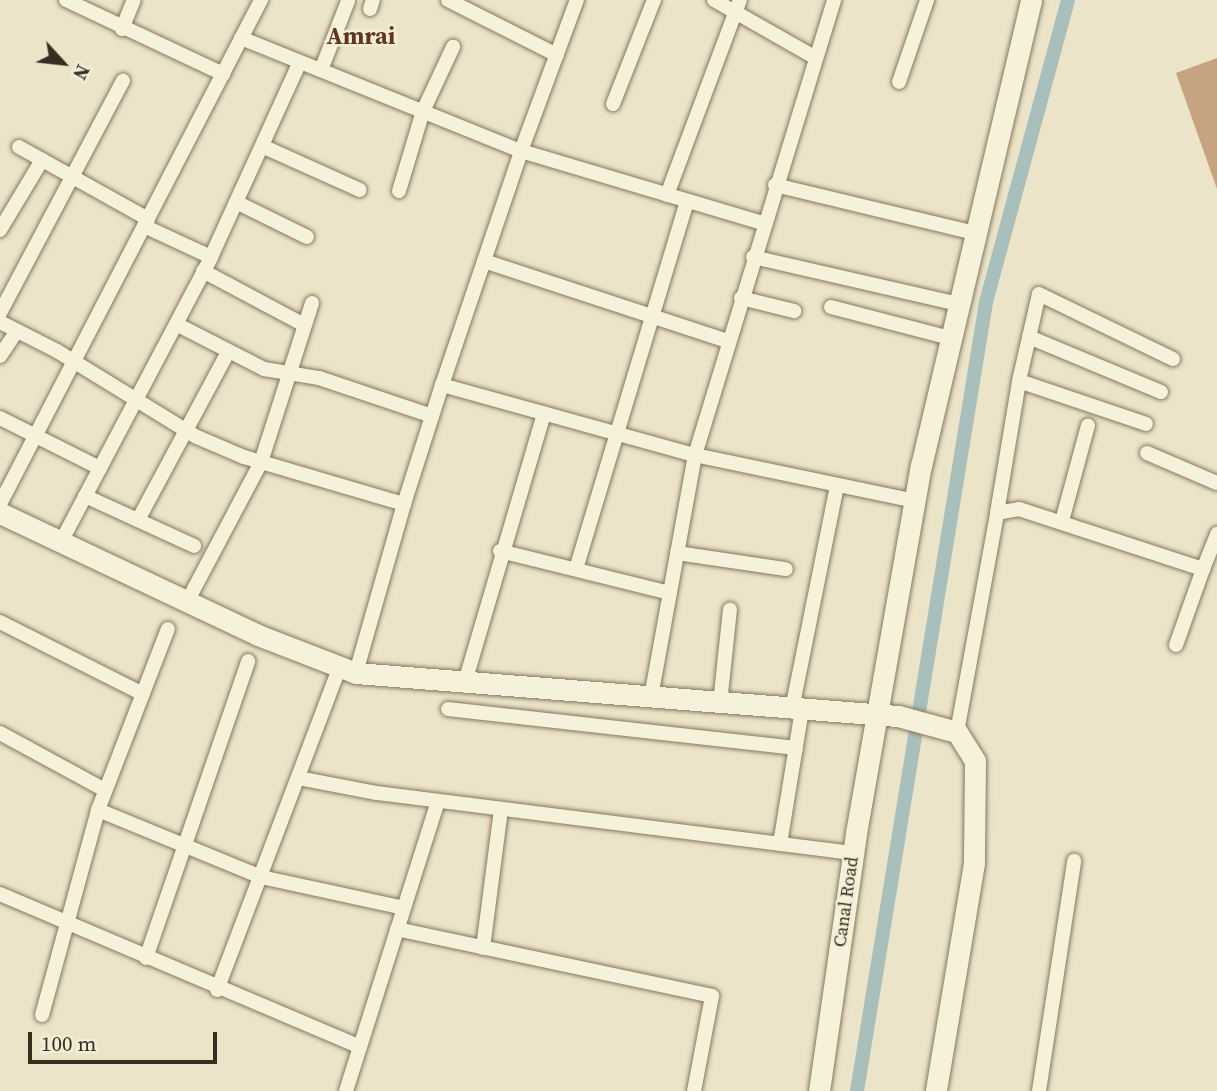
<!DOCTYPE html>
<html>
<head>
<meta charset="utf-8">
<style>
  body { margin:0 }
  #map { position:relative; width:1217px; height:1091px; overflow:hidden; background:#ebe4c8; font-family:"Source Serif 4",serif }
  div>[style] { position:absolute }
  .canal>* { height:14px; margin:-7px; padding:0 7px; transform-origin:7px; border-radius:7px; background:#a8bfbb }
  .building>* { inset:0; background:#c6a480 }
  .roads { filter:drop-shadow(0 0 2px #86775e) drop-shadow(0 0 2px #86775e) }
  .street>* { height:14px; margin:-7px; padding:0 7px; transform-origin:7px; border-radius:7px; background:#f6f1da }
  .secondary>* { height:21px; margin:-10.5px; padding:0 10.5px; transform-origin:10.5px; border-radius:10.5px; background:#f6f1da }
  span { translate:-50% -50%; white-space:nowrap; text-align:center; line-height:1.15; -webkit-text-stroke:5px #f3eed7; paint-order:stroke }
  .street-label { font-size:18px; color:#372e21 }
  .district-label { font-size:24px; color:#603623; font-weight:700 }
  .north { position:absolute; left:28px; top:28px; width:70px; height:70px; -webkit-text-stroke:5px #f3eed7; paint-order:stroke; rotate:117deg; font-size:19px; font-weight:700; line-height:28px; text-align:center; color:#372e21 }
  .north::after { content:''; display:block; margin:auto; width:24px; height:32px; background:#372e21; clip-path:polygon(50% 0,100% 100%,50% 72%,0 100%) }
  .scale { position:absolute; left:28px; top:1032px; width:189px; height:32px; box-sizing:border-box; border:4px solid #372e21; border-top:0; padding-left:9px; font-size:21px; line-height:24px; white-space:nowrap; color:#372e21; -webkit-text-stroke:5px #f3eed7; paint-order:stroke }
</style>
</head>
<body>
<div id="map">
  <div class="canal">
    <div style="left:857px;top:1091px;width:799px;rotate:-80.71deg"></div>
    <div style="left:986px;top:302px;width:313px;rotate:-74.8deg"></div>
  </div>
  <div class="building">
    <div style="clip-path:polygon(1217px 58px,1217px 189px,1176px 73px)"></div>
  </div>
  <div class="roads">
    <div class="street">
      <div style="left:66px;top:0;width:174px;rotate:25.2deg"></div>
      <div style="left:448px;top:0;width:122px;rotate:26.8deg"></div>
      <div style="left:714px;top:0;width:117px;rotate:29.6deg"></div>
      <div style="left:370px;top:9px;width:9px;rotate:-72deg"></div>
      <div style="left:122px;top:29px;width:31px;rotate:-68deg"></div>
      <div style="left:241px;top:38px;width:302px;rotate:22deg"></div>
      <div style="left:521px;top:151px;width:161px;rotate:-69.7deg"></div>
      <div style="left:321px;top:70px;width:74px;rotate:-68.6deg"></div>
      <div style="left:899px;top:82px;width:87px;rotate:-71.1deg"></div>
      <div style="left:613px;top:104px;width:112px;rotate:-68.5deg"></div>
      <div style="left:262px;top:146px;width:107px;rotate:24.2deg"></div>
      <div style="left:19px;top:147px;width:148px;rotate:29.2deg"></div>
      <div style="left:775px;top:185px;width:206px;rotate:13.5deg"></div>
      <div style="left:399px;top:191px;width:84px;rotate:-73.3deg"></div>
      <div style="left:423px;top:111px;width:71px;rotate:-64.9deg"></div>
      <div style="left:667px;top:195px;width:208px;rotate:-69.5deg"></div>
      <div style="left:236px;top:202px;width:79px;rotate:26.2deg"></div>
      <div style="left:144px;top:226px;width:74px;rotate:24.8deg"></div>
      <div style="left:0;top:230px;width:82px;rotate:-59deg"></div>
      <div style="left:753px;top:257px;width:210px;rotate:12.9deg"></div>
      <div style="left:484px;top:261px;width:257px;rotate:18.2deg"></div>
      <div style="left:203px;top:271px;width:115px;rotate:28.1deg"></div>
      <div style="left:741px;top:298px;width:55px;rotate:13.8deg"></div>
      <div style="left:831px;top:307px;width:123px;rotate:14.6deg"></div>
      <div style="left:0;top:313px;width:263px;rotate:-62.1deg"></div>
      <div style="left:0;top:322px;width:64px;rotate:27deg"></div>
      <div style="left:57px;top:351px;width:164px;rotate:31.6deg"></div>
      <div style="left:197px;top:437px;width:51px;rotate:23.1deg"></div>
      <div style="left:244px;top:457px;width:167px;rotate:16.4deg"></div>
      <div style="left:404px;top:504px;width:176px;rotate:105.9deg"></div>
      <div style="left:176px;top:324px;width:99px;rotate:27.1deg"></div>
      <div style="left:264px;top:369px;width:56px;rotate:9.3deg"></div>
      <div style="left:319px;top:378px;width:119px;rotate:18.6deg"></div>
      <div style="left:1029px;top:337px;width:143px;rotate:22.6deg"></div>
      <div style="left:0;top:356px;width:30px;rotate:-56deg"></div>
      <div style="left:1019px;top:381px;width:134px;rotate:18.7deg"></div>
      <div style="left:442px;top:385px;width:247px;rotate:-71.3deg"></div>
      <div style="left:521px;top:151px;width:252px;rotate:16.6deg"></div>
      <div style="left:0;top:418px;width:112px;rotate:26.6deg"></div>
      <div style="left:1147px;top:453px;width:76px;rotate:23.2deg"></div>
      <div style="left:85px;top:496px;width:120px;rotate:24.6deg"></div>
      <div style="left:0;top:504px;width:568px;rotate:-62.62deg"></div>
      <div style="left:404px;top:504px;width:125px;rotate:-72.3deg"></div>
      <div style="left:442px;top:385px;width:263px;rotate:15.5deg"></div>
      <div style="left:695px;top:455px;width:476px;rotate:-73deg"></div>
      <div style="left:997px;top:513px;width:134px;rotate:-80.5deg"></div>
      <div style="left:1019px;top:381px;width:89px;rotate:-77.1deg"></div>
      <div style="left:1039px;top:294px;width:149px;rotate:25.9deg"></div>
      <div style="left:138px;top:520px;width:191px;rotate:-61.8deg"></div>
      <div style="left:1062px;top:521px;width:99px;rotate:-74.8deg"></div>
      <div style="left:61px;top:542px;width:322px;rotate:-62.2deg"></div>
      <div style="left:211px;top:257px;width:214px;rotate:-65.5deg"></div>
      <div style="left:500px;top:551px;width:175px;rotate:13.9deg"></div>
      <div style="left:677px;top:553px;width:110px;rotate:8.4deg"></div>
      <div style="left:576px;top:569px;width:384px;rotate:-73.2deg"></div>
      <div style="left:187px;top:602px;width:158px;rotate:-62.1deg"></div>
      <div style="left:261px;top:462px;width:167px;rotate:-72.2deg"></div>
      <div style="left:0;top:622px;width:160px;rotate:26.7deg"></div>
      <div style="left:1176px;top:645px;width:81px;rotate:-70.4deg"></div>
      <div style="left:465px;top:682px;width:280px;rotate:-73.6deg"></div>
      <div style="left:651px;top:697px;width:246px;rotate:-79.7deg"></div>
      <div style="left:695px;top:455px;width:226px;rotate:11.8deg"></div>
      <div style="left:720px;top:703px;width:94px;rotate:-83.9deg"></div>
      <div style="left:448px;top:709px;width:350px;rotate:6.4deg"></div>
      <div style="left:792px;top:709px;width:228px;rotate:-78.6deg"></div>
      <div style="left:957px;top:732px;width:223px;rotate:-79.6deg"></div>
      <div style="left:997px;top:513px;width:22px;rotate:-10deg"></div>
      <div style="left:1019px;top:509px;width:194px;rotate:18.1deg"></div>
      <div style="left:1203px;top:569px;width:38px;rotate:-68deg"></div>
      <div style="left:0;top:733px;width:119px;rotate:28.5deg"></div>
      <div style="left:298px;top:778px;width:80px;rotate:10.8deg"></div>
      <div style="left:377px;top:793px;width:480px;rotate:7.2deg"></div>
      <div style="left:98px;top:810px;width:176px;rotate:22.3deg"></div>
      <div style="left:261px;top:877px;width:146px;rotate:12.2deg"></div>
      <div style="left:780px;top:844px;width:136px;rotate:-80.7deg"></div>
      <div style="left:0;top:894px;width:391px;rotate:23deg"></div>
      <div style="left:397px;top:929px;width:322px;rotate:12deg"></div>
      <div style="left:712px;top:996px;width:97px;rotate:100.7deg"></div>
      <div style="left:483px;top:948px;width:140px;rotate:-82.6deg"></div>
      <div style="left:146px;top:958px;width:314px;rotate:-71deg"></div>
      <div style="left:217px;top:990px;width:346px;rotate:-69.2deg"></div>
      <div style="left:42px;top:1015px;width:213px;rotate:-74.7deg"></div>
      <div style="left:98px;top:810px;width:194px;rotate:-68.9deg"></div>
      <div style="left:346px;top:1091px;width:304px;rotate:-72.4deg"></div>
      <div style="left:1039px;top:1091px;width:233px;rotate:-81.3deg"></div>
    </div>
    <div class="secondary">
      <div style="left:0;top:513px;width:285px;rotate:25.3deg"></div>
      <div style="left:258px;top:635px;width:105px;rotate:21.2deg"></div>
      <div style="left:356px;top:673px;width:544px;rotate:4.54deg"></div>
      <div style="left:898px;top:716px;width:61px;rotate:15.2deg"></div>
      <div style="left:957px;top:732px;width:34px;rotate:58deg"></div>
      <div style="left:975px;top:761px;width:102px;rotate:90.6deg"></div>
      <div style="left:974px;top:863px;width:231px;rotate:99.5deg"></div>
      <div style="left:819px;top:1091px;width:261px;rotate:-81.8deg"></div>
      <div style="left:856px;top:833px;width:373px;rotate:-80deg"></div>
      <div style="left:921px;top:466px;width:479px;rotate:-76.7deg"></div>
    </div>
  </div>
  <div class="street-label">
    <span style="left:846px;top:902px;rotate:-82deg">Canal Road</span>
  </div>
  <div class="district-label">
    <span style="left:361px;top:36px">Amrai</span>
  </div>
  <div class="north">N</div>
  <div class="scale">100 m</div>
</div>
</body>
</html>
